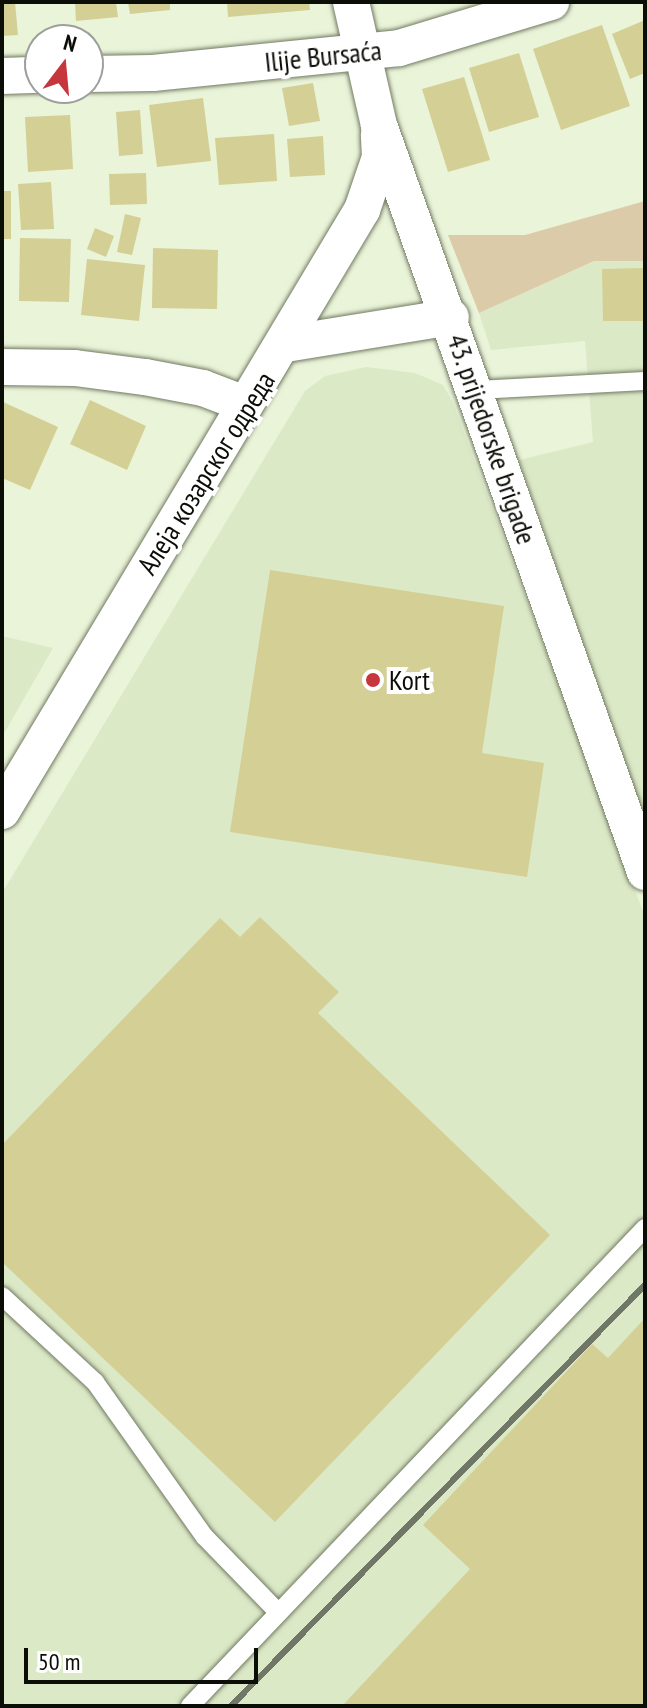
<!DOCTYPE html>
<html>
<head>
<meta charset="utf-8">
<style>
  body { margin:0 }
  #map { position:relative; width:647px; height:1708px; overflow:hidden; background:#eaf4d9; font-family:"PT Sans Narrow",sans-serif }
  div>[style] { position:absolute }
  .built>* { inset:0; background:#dce9c7 }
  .green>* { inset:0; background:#dccba9 }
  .building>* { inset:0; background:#d4cf95 }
  .roads { filter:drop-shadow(0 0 2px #717a62) drop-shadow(0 0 2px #717a62) }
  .lane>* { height:18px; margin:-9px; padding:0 9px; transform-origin:9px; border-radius:9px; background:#fff }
  .street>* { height:36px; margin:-18px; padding:0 18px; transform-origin:18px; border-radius:18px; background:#fff }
  .rail>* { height:6px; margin:-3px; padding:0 3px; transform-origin:3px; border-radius:3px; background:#717766 }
  .dots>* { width:22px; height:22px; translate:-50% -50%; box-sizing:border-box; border:4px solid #fff; border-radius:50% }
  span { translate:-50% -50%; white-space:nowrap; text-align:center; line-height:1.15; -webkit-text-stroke:8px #fff; paint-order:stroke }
  .street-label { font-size:28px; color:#0b0e06 }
  .poi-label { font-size:28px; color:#0b0e06 }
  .left { translate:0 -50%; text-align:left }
  .frame { position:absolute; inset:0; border:4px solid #0b0e06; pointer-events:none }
  .north { position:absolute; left:24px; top:24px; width:80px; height:80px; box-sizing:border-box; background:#fff; border:2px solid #9d9f9b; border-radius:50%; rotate:16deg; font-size:22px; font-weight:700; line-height:32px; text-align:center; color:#0b0e06 }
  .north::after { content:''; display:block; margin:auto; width:28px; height:36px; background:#c6363d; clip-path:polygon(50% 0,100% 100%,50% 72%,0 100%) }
  .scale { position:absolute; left:24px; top:1648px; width:234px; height:36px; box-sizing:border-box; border:4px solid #0b0e06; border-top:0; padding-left:10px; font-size:24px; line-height:28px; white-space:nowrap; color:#0b0e06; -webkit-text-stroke:6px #fff; paint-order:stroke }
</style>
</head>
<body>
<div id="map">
  <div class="built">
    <div style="clip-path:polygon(594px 261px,645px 261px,645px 820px,519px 460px,593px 442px,585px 341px,491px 350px,479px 313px)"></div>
    <div style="clip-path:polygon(366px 367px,415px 373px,443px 385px,453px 403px,645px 917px,645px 1706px,2px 1706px,2px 893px,305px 391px,325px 376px)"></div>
    <div style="clip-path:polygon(2px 636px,53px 648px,2px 737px)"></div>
  </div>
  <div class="green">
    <div style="clip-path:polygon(645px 201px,645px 261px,594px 261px,479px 313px,448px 235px,525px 235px)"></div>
  </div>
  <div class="building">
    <div style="clip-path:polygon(2px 2px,15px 2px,18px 35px,2px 36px)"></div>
    <div style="clip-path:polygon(75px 2px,116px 2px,118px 17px,76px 21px)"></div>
    <div style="clip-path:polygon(128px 2px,170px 2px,170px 10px,130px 14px)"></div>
    <div style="clip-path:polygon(227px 2px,309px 2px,310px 10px,228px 17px)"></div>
    <div style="clip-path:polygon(645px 20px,645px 73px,630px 79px,612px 34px)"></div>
    <div style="clip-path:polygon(602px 25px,630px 106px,561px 130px,533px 49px)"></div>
    <div style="clip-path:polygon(519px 53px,539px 117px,489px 132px,469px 68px)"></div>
    <div style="clip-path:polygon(464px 77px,490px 160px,448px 172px,422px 89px)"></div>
    <div style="clip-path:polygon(313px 83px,320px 121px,289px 126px,282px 88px)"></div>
    <div style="clip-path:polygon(203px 98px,211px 161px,157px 167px,149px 105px)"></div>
    <div style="clip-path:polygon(140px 110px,143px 154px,119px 156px,116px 112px)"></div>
    <div style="clip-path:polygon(70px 115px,73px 169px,28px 172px,25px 117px)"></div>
    <div style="clip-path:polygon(274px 134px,277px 181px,219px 185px,215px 138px)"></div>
    <div style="clip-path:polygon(323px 136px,325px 175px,290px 177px,287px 139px)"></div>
    <div style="clip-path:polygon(146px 173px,147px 204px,110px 205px,109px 174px)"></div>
    <div style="clip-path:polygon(51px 182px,54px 229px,21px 230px,18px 184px)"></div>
    <div style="clip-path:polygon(2px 191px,11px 191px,11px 239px,2px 239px)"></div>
    <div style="clip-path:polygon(125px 214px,141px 218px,132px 255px,117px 252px)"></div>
    <div style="clip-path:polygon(95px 228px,114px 236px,106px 257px,87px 249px)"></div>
    <div style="clip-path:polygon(20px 238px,71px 239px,69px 302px,19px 301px)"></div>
    <div style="clip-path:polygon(153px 248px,218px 250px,217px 309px,152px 308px)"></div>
    <div style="clip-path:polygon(87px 259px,145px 265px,139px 321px,81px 315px)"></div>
    <div style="clip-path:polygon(645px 268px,645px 321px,603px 321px,602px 269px)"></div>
    <div style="clip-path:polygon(90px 400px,146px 426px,127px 470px,70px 444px)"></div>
    <div style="clip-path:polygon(3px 402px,58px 427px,30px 490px,2px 478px)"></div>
    <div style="clip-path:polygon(270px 570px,504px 606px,482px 753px,544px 763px,527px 877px,230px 832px)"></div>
    <div style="clip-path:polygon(260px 917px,339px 992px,318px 1013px,550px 1235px,275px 1522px,2px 1262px,2px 1145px,220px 918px,240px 937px)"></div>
    <div style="clip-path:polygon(645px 1318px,645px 1706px,342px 1706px,470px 1569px,423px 1525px,592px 1344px,608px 1358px)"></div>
  </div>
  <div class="roads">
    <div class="lane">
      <div style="left:477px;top:390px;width:168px;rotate:-3.1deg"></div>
      <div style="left:2px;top:1296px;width:127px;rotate:42.8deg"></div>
      <div style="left:95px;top:1382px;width:189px;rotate:54.7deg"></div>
      <div style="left:204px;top:1536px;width:107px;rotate:45.8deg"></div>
      <div style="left:190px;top:1706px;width:660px;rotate:-46.41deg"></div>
    </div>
    <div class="street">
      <div style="left:351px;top:2px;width:126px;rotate:77.2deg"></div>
      <div style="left:379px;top:125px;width:793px;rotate:70.4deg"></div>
      <div style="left:88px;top:74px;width:65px;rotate:-0.9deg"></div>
      <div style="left:153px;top:73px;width:247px;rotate:-5.8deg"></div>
      <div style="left:399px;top:48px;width:159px;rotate:-16.8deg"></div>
      <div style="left:2px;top:76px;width:38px;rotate:-2deg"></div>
      <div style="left:285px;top:344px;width:168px;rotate:-9.2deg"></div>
      <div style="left:2px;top:367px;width:73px;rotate:0.8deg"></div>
      <div style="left:75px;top:368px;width:71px;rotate:7.3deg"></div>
      <div style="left:145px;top:377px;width:59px;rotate:10.7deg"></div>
      <div style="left:203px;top:388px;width:42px;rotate:21deg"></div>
      <div style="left:2px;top:811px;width:701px;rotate:-59.08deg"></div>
      <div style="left:362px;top:210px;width:56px;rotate:-71.2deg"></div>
      <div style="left:380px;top:157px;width:22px;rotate:-93deg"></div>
    </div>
  </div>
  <div class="rail">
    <div style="left:231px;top:1706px;width:590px;rotate:-45.48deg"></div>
  </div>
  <div class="dots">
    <div style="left:373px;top:680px;background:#c6363d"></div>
  </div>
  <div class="street-label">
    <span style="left:323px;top:56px;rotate:-6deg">Ilije Bursaća</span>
    <span style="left:492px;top:439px;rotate:71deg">43. prijedorske brigade</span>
    <span style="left:206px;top:473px;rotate:-58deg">Алеја козарског одреда</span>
  </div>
  <div class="poi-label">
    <span class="left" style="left:389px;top:680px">Kort</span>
  </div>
  <div class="frame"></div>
  <div class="north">N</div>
  <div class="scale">50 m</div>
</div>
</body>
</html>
